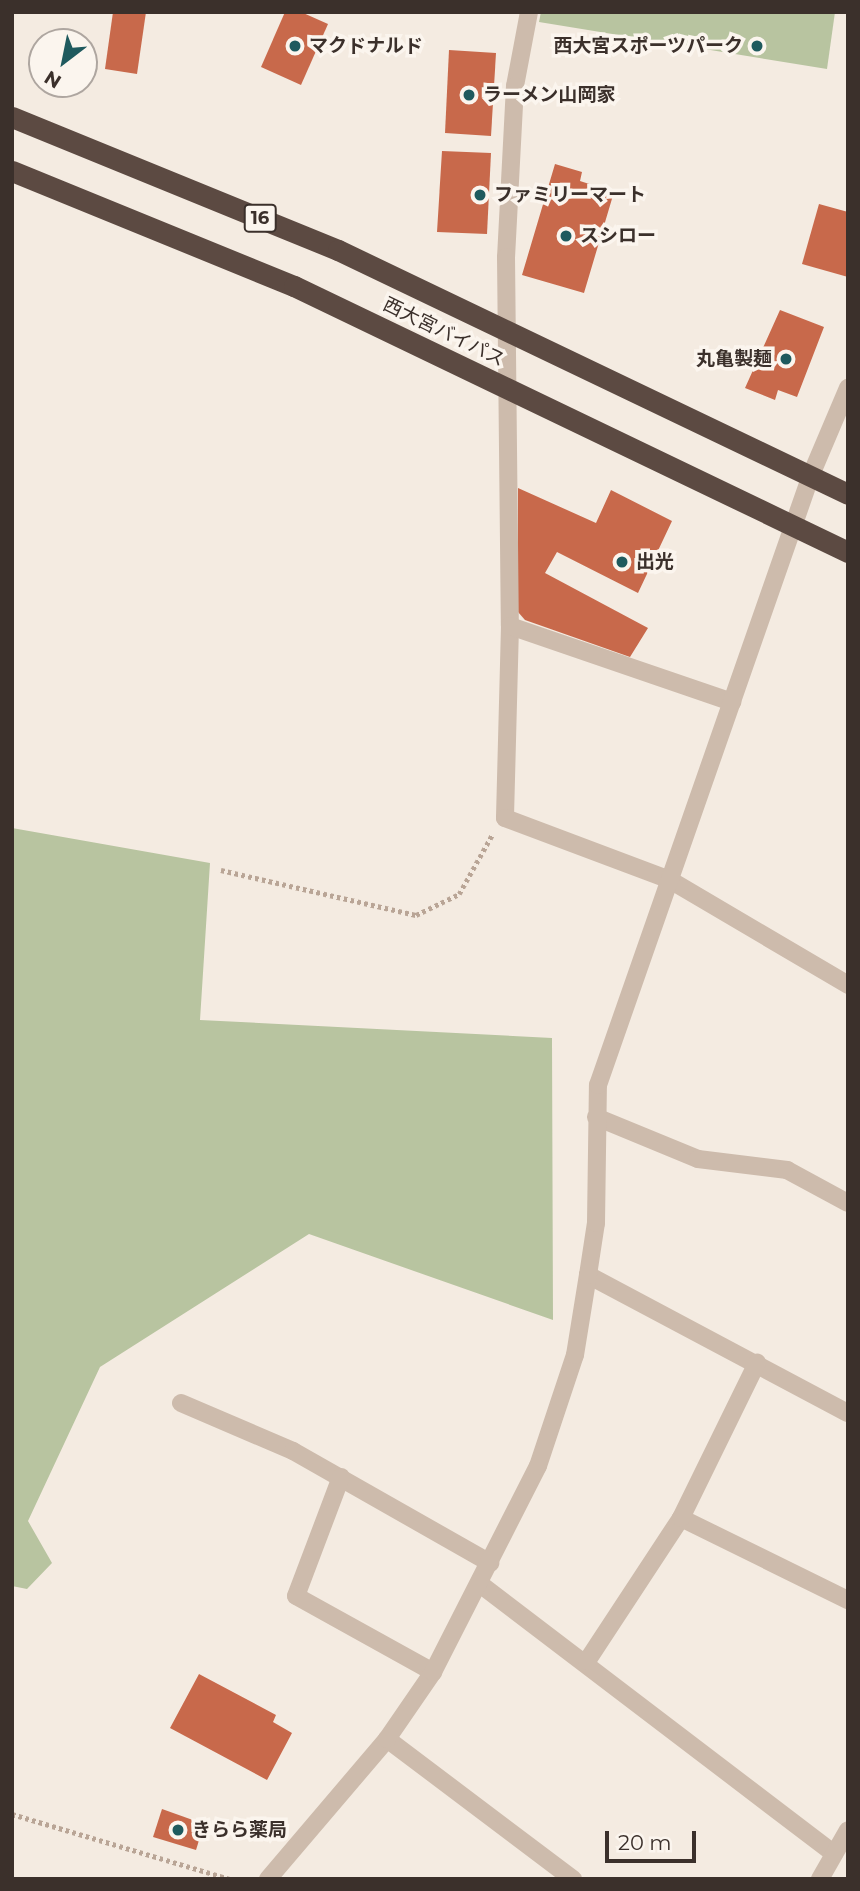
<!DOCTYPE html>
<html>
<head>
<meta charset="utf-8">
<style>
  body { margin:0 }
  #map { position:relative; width:860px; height:1891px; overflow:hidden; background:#f4ebe1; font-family:Montserrat,"Noto Sans JP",sans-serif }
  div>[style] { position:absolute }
  .green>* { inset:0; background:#b8c4a0 }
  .building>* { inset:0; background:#c8694b }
  .path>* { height:4.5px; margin-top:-2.25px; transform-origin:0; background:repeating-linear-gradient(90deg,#b9a596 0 3.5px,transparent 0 7px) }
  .street>* { height:18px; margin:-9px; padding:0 9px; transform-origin:9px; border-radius:9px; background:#cdbbac }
  .highway>* { height:21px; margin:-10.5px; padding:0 10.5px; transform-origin:10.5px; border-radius:10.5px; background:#5c4a42 }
  .dots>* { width:19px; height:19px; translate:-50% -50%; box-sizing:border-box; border:4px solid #fbf5ee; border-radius:50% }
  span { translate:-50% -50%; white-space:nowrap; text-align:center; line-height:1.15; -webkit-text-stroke:7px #fbf5ee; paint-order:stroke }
  .shield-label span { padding:2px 5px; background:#fbf5ee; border:2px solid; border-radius:5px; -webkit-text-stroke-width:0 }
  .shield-label { font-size:18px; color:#3b302b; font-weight:700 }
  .poi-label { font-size:19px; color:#3b302b; font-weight:700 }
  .left { translate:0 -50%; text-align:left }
  .right { translate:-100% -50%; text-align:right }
  .street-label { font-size:19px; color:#3b302b }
  .frame { position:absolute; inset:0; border:14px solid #3b302b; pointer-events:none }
  .north { position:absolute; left:28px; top:28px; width:70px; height:70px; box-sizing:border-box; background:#fbf5ee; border:2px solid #aea6a0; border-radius:50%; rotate:212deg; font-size:19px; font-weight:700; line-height:28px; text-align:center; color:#3b302b }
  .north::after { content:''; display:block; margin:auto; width:24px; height:32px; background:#1f5a5e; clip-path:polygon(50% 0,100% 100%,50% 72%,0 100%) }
  .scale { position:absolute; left:605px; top:1831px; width:91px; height:32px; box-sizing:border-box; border:4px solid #3b302b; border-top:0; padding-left:9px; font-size:21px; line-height:24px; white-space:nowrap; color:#3b302b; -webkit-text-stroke:5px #fbf5ee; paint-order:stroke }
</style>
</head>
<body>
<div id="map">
  <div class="green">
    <div style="clip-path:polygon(541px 12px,835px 12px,827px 69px,539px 22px)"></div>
    <div style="clip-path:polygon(12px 828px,210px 863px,200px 1020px,552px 1038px,553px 1320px,309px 1234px,100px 1367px,28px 1521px,52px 1563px,27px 1589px,12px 1586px)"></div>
  </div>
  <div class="building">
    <div style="clip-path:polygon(113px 12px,146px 12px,137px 74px,105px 69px)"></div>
    <div style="clip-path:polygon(285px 12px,301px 12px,328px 24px,301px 85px,261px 67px)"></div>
    <div style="clip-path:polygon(449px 50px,496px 53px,491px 136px,445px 133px)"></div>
    <div style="clip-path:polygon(442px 151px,491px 153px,487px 234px,437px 232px)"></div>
    <div style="clip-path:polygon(555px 164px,582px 172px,580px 181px,614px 192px,584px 293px,522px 275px)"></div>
    <div style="clip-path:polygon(819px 204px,848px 212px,848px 277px,802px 264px)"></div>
    <div style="clip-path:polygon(780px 310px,824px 327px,797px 397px,778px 390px,775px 400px,745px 388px)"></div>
    <div style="clip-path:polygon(518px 488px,596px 523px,611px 490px,672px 521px,638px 593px,557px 552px,545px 573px,648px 628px,630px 657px,525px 620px,518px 612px)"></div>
    <div style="clip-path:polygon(199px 1674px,276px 1715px,273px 1722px,292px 1733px,267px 1780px,170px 1728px)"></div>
    <div style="clip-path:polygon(162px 1809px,204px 1824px,196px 1850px,153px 1837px)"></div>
  </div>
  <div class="path">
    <div style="left:221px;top:870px;width:200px;rotate:13deg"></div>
    <div style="left:416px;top:915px;width:48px;rotate:-26deg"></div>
    <div style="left:459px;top:894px;width:68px;rotate:-60.8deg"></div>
    <div style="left:12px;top:1814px;width:227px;rotate:16.6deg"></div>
  </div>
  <div class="street">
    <div style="left:529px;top:12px;width:75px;rotate:100.7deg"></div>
    <div style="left:515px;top:86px;width:171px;rotate:93deg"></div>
    <div style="left:506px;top:257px;width:369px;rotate:89.4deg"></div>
    <div style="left:510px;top:626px;width:192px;rotate:91.5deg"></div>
    <div style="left:505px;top:818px;width:176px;rotate:20.6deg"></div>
    <div style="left:670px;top:880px;width:207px;rotate:30.5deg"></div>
    <div style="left:510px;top:626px;width:235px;rotate:18.9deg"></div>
    <div style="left:596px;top:1117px;width:110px;rotate:22.4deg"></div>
    <div style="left:698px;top:1159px;width:90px;rotate:7deg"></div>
    <div style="left:787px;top:1170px;width:69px;rotate:28.4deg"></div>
    <div style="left:588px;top:1275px;width:294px;rotate:28deg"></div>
    <div style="left:181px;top:1403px;width:122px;rotate:23.2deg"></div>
    <div style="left:293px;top:1451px;width:227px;rotate:29.6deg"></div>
    <div style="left:341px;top:1477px;width:127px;rotate:110.7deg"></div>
    <div style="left:296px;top:1596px;width:157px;rotate:29deg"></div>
    <div style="left:681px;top:1518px;width:186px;rotate:26.2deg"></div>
    <div style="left:480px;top:1584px;width:445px;rotate:37.3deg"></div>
    <div style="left:587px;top:1661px;width:171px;rotate:-56.7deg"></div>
    <div style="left:681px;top:1518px;width:173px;rotate:-63.9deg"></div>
    <div style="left:387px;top:1739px;width:233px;rotate:37deg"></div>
    <div style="left:268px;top:1879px;width:184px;rotate:-49.6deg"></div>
    <div style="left:387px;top:1739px;width:81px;rotate:-55.5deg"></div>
    <div style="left:433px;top:1672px;width:231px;rotate:-63deg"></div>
    <div style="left:538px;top:1466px;width:117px;rotate:-71.6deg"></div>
    <div style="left:575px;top:1355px;width:81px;rotate:-80.8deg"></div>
    <div style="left:588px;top:1275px;width:53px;rotate:-81.3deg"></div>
    <div style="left:596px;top:1223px;width:138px;rotate:-89.2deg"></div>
    <div style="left:598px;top:1085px;width:646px;rotate:-70.75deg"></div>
    <div style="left:811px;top:475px;width:95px;rotate:-67deg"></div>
    <div style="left:820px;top:1879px;width:56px;rotate:-60.3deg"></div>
  </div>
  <div class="highway">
    <div style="left:12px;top:117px;width:352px;rotate:22.2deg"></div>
    <div style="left:338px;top:250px;width:565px;rotate:25.57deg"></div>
    <div style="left:12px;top:171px;width:305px;rotate:22.2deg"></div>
    <div style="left:294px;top:286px;width:615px;rotate:25.65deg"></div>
  </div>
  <div class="dots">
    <div style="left:295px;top:46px;background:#1f5a5e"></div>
    <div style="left:757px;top:46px;background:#1f5a5e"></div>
    <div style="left:469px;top:95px;background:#1f5a5e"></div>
    <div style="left:480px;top:195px;background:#1f5a5e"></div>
    <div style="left:566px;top:236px;background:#1f5a5e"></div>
    <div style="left:786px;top:359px;background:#1f5a5e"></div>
    <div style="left:622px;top:562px;background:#1f5a5e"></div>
    <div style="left:178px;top:1830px;background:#1f5a5e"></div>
  </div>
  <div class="shield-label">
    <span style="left:260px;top:218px">16</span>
  </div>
  <div class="poi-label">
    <span class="left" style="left:309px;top:46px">マクドナルド</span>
    <span class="right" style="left:743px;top:46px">西大宮スポーツパーク</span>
    <span class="left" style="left:483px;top:95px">ラーメン山岡家</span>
    <span class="left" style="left:494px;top:195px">ファミリーマート</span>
    <span class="left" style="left:580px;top:236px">スシロー</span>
    <span class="right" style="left:772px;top:359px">丸亀製麺</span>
    <span class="left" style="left:636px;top:562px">出光</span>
    <span class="left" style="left:192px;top:1830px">きらら薬局</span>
  </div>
  <div class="street-label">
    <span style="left:444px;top:332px;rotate:26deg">西大宮バイパス</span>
  </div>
  <div class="frame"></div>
  <div class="north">N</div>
  <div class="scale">20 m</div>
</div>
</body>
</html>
